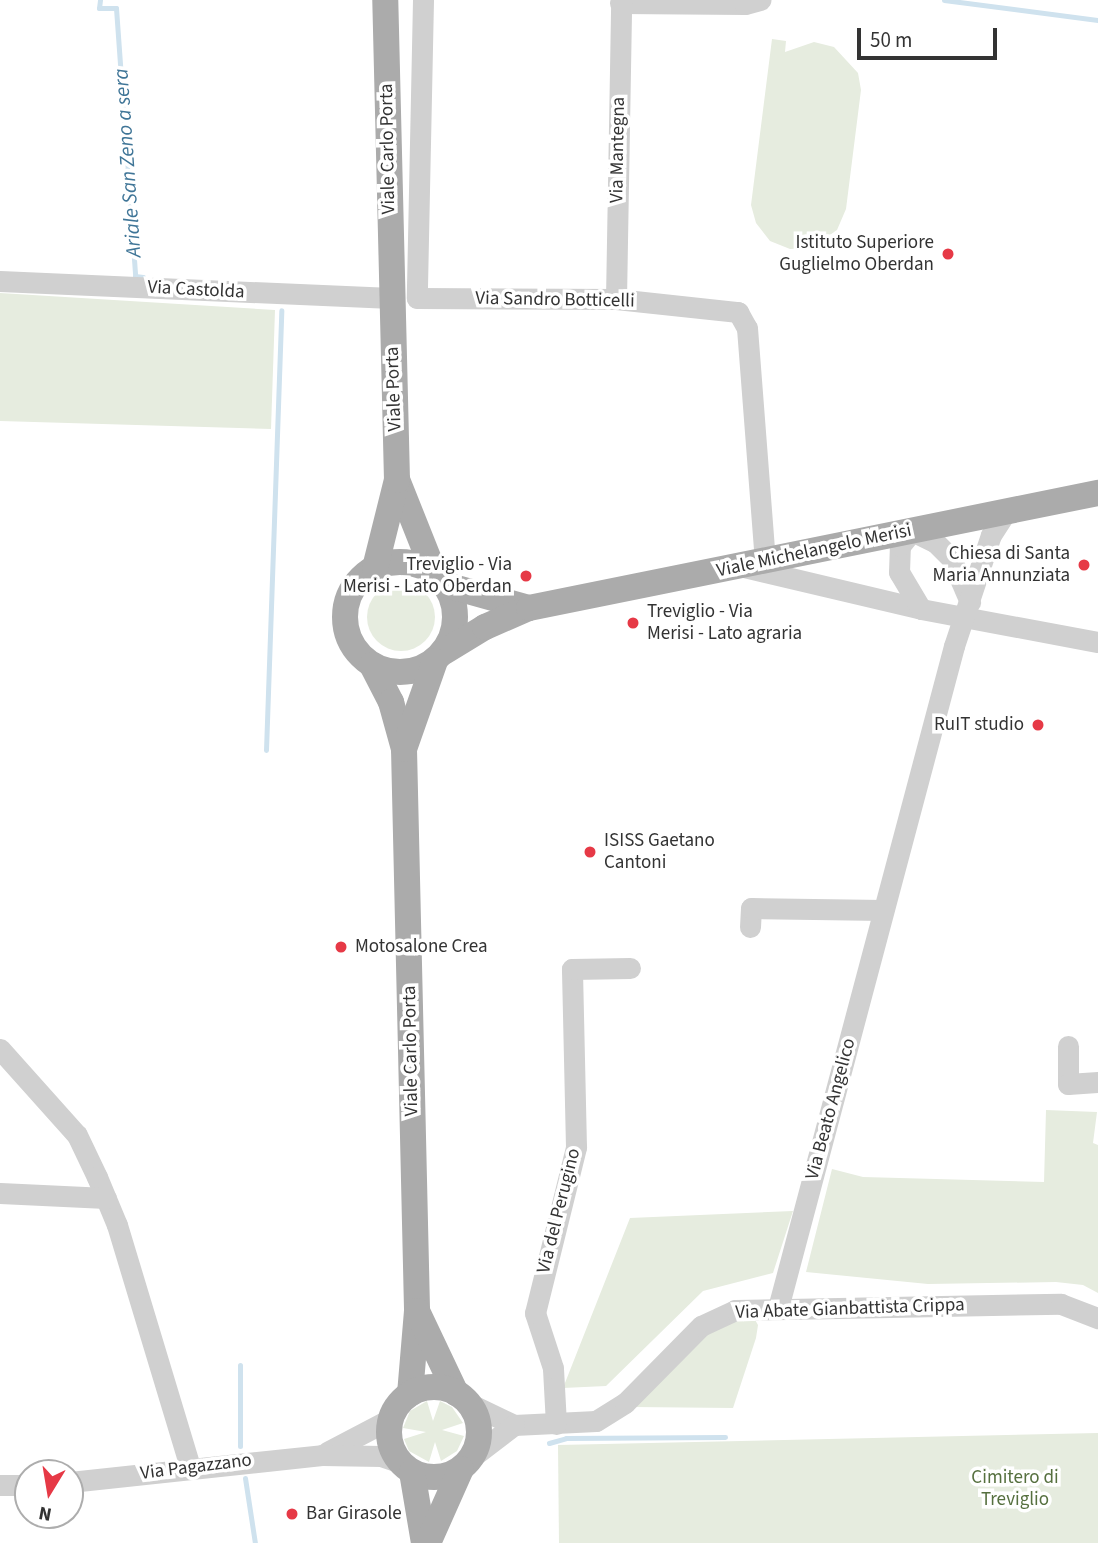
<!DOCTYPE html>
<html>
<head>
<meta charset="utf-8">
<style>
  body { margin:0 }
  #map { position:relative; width:1098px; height:1543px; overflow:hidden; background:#fff; font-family:"Source Sans 3",sans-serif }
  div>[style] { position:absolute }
  .green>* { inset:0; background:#e6ecdf }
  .round { border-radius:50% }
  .stream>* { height:5px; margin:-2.5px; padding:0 2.5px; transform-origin:2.5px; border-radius:2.5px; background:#cfe2ee }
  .minor>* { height:21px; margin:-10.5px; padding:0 10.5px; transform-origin:10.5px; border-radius:10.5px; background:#d0d0d0 }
  .major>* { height:26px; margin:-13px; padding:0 13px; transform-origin:13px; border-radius:13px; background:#ababab }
  .major>.ring { margin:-13px; padding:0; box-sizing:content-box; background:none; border:26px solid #ababab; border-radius:50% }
  .dots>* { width:19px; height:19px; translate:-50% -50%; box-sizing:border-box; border:4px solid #fff; border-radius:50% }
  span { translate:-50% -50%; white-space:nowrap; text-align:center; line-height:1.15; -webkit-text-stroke:7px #fff; paint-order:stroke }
  .street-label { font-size:19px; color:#333 }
  .poi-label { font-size:19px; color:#333 }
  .right { translate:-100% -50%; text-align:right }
  .left { translate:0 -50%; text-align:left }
  .park-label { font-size:19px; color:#56703f }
  .water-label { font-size:21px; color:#3f7597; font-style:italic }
  .north { position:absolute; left:14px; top:1459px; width:70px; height:70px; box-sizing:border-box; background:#fff; border:2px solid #adadad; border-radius:50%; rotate:191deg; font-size:19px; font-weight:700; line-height:28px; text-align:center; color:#333 }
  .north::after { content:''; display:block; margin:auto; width:24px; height:32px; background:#e63946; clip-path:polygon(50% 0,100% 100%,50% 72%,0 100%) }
  .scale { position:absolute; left:857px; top:28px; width:140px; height:32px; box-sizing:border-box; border:4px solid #333; border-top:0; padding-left:9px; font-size:21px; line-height:24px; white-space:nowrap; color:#333; -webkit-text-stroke:5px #fff; paint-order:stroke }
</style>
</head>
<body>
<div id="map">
  <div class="green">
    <div style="clip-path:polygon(772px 39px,786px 41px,785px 52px,814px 42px,834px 47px,858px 73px,861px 90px,846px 209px,837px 230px,811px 248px,790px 249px,770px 241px,756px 223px,751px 205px)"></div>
    <div style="clip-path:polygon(0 293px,275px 310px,271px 429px,0 421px)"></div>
    <div class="round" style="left:367px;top:583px;width:68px;height:68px"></div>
    <div style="clip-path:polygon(1046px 1110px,1097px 1112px,1093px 1143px,1098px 1145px,1098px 1293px,1083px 1285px,1056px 1282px,928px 1284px,806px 1272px,832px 1169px,863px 1177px,1044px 1182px)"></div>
    <div style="clip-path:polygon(793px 1211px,773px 1273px,703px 1291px,606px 1386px,563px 1388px,630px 1218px)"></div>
    <div style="clip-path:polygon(753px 1316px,758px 1325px,756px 1338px,733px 1408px,633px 1407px,715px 1322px)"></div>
    <div style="clip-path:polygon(427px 1401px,433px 1421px,440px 1401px,452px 1407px,463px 1423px,442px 1430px,464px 1436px,457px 1451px,441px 1461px,435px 1442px,429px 1462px,409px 1451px,404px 1439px,426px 1432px,403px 1428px,410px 1411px)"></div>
    <div style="clip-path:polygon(1098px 1433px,1098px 1543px,559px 1543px,558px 1445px)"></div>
  </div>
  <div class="stream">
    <div style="left:100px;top:0;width:8px;rotate:97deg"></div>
    <div style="left:99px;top:8px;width:17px"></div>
    <div style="left:116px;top:8px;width:269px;rotate:85.9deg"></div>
    <div style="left:135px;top:276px;width:8px;rotate:7deg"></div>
    <div style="left:944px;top:0;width:155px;rotate:7.4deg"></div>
    <div style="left:266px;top:750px;width:440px;rotate:-88deg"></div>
    <div style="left:240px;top:1365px;width:81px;rotate:90deg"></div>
    <div style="left:549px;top:1443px;width:18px;rotate:-16deg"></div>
    <div style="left:566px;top:1438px;width:159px;rotate:-0.4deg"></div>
    <div style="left:245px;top:1478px;width:66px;rotate:81.3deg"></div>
  </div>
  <div class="minor">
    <div style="left:423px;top:0;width:298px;rotate:91.2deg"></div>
    <div style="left:417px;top:298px;width:199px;rotate:0.3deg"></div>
    <div style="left:616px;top:299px;width:123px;rotate:6.1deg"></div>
    <div style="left:738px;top:312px;width:18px;rotate:61deg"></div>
    <div style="left:747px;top:328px;width:234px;rotate:85.6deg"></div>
    <div style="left:620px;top:3px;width:125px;rotate:0.5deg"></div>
    <div style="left:745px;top:4px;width:16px;rotate:-15deg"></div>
    <div style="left:0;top:281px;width:392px;rotate:2.5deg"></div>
    <div style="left:616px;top:299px;width:299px;rotate:-89deg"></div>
    <div style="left:744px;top:567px;width:182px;rotate:13.3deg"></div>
    <div style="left:921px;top:609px;width:180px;rotate:10.6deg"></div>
    <div style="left:921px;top:609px;width:43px;rotate:-120.7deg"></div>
    <div style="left:899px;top:572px;width:26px;rotate:-88deg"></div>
    <div style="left:900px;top:546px;width:19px;rotate:-51deg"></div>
    <div style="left:912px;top:531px;width:25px;rotate:26deg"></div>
    <div style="left:935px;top:542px;width:23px;rotate:45deg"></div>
    <div style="left:951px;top:558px;width:48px;rotate:66.6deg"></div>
    <div style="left:750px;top:927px;width:19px;rotate:-87deg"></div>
    <div style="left:751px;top:908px;width:132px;rotate:0.9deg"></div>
    <div style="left:1068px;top:1046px;width:38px;rotate:90deg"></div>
    <div style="left:1068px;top:1084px;width:30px;rotate:-4deg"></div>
    <div style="left:0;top:1049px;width:115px;rotate:48.2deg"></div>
    <div style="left:77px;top:1135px;width:47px;rotate:64.5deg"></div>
    <div style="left:97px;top:1177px;width:52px;rotate:67.4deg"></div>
    <div style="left:117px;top:1225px;width:253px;rotate:73.2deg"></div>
    <div style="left:0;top:1193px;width:106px;rotate:2.7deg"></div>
    <div style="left:778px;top:1308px;width:685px;rotate:-75.11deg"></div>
    <div style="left:954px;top:646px;width:117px;rotate:-71.6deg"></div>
    <div style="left:991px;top:535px;width:27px;rotate:-57deg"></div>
    <div style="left:468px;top:1403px;width:51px;rotate:25.6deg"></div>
    <div style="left:514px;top:1425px;width:82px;rotate:-2.8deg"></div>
    <div style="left:596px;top:1421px;width:34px;rotate:-32deg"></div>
    <div style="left:625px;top:1403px;width:108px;rotate:-45.4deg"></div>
    <div style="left:701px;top:1326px;width:38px;rotate:-25deg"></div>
    <div style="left:735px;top:1310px;width:326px;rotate:-1.1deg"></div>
    <div style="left:1061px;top:1304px;width:40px;rotate:21deg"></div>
    <div style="left:556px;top:1424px;width:56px;rotate:-93.1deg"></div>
    <div style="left:553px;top:1368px;width:58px;rotate:-108.1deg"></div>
    <div style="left:535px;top:1313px;width:171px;rotate:-76.1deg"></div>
    <div style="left:576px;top:1147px;width:178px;rotate:-91.3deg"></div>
    <div style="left:572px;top:969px;width:58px;rotate:-1deg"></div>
    <div style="left:327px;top:1452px;width:71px;rotate:-27.6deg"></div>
    <div style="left:471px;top:1458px;width:54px;rotate:-37.5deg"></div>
    <div style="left:70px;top:1482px;width:253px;rotate:-6.1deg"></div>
    <div style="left:322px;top:1455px;width:59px;rotate:1deg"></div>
    <div style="left:381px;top:1456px;width:21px;rotate:19deg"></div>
    <div style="left:0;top:1485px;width:28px"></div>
  </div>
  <div class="major">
    <div style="left:398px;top:482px;width:100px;rotate:68.3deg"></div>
    <div class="ring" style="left:345px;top:562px;width:84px;height:84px"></div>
    <div style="left:375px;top:568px;width:91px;rotate:-76deg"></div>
    <div style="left:397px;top:480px;width:480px;rotate:-91.4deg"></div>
    <div style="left:446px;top:585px;width:86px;rotate:15.5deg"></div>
    <div style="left:444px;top:652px;width:48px;rotate:-31.4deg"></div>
    <div style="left:485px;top:627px;width:48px;rotate:-23.4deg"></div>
    <div style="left:529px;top:608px;width:581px;rotate:-11.43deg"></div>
    <div style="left:372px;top:665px;width:42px;rotate:62.8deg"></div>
    <div style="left:391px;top:702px;width:49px;rotate:74.5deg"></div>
    <div style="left:404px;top:749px;width:562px;rotate:88.67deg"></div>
    <div style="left:417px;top:1311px;width:83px;rotate:94.8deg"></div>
    <div style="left:404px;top:749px;width:93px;rotate:-70.6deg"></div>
    <div style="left:417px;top:1311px;width:91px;rotate:64.6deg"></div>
    <div class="ring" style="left:389px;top:1387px;width:64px;height:64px"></div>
    <div style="left:412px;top:1472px;width:72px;rotate:80.4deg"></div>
    <div style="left:428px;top:1543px;width:81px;rotate:-66deg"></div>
  </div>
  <div class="dots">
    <div style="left:948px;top:254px;background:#e63946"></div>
    <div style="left:1084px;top:565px;background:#e63946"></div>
    <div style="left:526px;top:576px;background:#e63946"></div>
    <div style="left:633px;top:623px;background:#e63946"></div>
    <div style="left:1038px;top:725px;background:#e63946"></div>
    <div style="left:590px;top:852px;background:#e63946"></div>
    <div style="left:341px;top:947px;background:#e63946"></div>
    <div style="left:292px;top:1514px;background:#e63946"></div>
  </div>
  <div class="street-label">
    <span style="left:388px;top:149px;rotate:-91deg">Viale Carlo Porta</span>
    <span style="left:618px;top:150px;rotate:-89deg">Via Mantegna</span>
    <span style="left:196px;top:290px;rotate:3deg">Via Castolda</span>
    <span style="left:555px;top:300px;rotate:1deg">Via Sandro Botticelli</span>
    <span style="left:394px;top:389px;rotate:-92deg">Viale Porta</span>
    <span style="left:814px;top:551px;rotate:-12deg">Viale Michelangelo Merisi</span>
    <span style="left:411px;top:1051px;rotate:-91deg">Viale Carlo Porta</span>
    <span style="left:831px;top:1109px;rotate:-75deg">Via Beato Angelico</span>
    <span style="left:559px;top:1211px;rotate:-76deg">Via del Perugino</span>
    <span style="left:850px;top:1309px;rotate:-2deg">Via Abate Gianbattista Crippa</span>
    <span style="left:196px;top:1467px;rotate:-7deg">Via Pagazzano</span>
  </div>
  <div class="poi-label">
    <span class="right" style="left:934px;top:254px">Istituto Superiore<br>Guglielmo Oberdan</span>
    <span class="right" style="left:1070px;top:565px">Chiesa di Santa<br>Maria Annunziata</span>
    <span class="right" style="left:512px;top:576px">Treviglio - Via<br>Merisi - Lato Oberdan</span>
    <span class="left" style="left:647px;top:623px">Treviglio - Via<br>Merisi - Lato agraria</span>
    <span class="right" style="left:1024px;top:725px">RuIT studio</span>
    <span class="left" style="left:604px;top:852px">ISISS Gaetano<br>Cantoni</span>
    <span class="left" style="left:355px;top:947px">Motosalone Crea</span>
    <span class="left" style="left:306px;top:1514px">Bar Girasole</span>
  </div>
  <div class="park-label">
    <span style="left:1015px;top:1489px">Cimitero di<br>Treviglio</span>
  </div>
  <div class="water-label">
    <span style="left:127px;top:163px;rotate:-94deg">Ariale San Zeno a sera</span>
  </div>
  <div class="north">N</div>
  <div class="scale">50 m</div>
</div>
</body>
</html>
